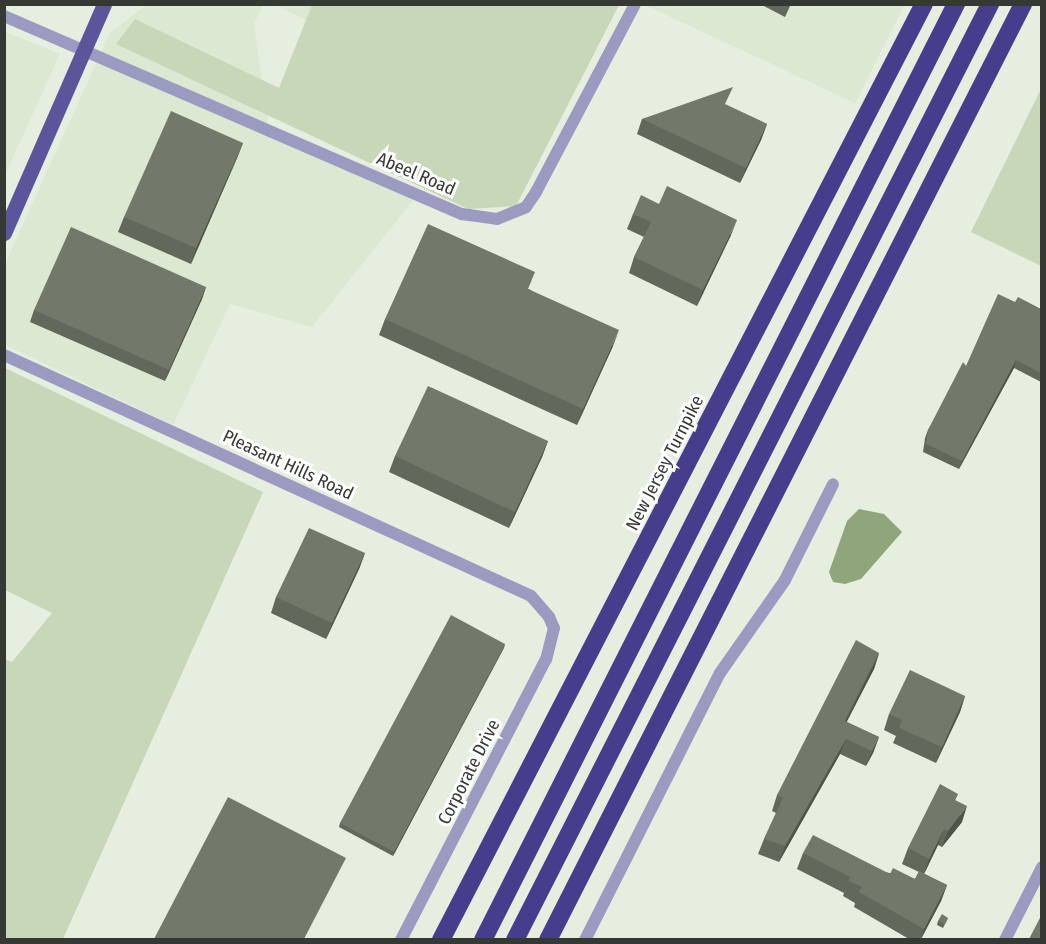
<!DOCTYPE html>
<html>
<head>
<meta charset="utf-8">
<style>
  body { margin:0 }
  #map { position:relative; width:1046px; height:944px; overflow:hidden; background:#e6eedf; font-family:"Fira Sans Condensed",sans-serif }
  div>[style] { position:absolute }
  .built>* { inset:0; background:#dce8d1 }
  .green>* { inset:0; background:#c7d7b8 }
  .water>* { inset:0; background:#8fa67a }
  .minor>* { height:12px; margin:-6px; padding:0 6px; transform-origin:6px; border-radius:6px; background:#9b9bc2 }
  .major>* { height:15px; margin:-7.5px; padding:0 7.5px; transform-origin:7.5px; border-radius:7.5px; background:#5b569c }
  .highway>* { height:18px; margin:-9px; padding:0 9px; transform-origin:9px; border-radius:9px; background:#463d8d }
  .wall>* { inset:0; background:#62685c }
  .shaded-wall>* { inset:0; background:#50554b }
  .building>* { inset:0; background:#72796b }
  span { translate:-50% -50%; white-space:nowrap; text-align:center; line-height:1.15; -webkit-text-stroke:6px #fff; paint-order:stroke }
  .street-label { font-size:18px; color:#363933 }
  .frame { position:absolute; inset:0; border:6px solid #363933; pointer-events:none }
</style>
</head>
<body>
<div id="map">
  <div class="built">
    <div style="clip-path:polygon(146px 5px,263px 5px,254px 24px,269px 130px,415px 198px,312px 327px,230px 304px,173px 425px,5px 345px,4px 266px,110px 33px)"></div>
    <div style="clip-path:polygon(275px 5px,323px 5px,314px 24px)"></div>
    <div style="clip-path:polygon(645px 5px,904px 5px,855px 103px)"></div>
    <div style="clip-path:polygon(5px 32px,60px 54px,5px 175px)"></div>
  </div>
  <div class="green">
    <div style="clip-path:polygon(312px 5px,619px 5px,516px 206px,468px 209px,116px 44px,135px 19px,279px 88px)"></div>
    <div style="clip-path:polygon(1041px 89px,1041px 266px,971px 232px)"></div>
    <div style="clip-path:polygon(5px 368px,263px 492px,63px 939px,5px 939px,5px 659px,12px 662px,52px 613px,5px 590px)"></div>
  </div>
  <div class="water">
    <div style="clip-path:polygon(859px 509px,884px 514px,902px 532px,861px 579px,845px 584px,833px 582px,829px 572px,847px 521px)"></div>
  </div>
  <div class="minor">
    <div style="left:4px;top:16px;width:499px;rotate:23.4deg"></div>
    <div style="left:462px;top:214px;width:35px;rotate:8deg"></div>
    <div style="left:497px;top:219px;width:31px;rotate:-22deg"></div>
    <div style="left:526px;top:207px;width:18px;rotate:-56deg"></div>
    <div style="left:536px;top:192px;width:212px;rotate:-62.2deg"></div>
    <div style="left:4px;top:355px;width:579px;rotate:24.57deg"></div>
    <div style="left:531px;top:596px;width:28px;rotate:49deg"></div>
    <div style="left:549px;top:617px;width:12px;rotate:66deg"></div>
    <div style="left:554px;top:628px;width:32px;rotate:104deg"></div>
    <div style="left:546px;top:659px;width:316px;rotate:117.3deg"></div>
    <div style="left:585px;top:940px;width:299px;rotate:-63.2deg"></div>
    <div style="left:720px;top:673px;width:113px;rotate:-55deg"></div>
    <div style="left:785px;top:580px;width:107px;rotate:-63.4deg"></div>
    <div style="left:1005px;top:940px;width:82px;rotate:-63.1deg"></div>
  </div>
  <div class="major">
    <div style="left:4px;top:233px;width:250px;rotate:-66.4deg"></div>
  </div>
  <div class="highway">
    <div style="left:441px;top:940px;width:1053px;rotate:-62.71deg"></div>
    <div style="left:483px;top:940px;width:1049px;rotate:-63.19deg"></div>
    <div style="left:515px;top:940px;width:1050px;rotate:-63.09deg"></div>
    <div style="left:548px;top:940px;width:1050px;rotate:-63.09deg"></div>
  </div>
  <div class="wall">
    <div style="clip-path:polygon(760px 4px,791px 4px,785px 17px)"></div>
    <div style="clip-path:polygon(726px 105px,767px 124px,761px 140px,740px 183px,637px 134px,642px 119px)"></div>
    <div style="clip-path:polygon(243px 143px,237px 158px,191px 264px,118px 232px,124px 217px)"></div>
    <div style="clip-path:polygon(659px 204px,731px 235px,697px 306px,629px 273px,634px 257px,644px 237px,627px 229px,633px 214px)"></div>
    <div style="clip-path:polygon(206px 287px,202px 299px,165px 381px,30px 322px,34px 310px)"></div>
    <div style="clip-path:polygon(529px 289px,613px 346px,577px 425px,379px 335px,385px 319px)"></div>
    <div style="clip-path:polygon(1015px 302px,1041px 309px,1041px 382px,1014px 368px,959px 469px,923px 452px,925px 438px,928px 430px,966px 366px)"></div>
    <div style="clip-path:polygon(548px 441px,542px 457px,509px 528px,389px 472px,395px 456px)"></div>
    <div style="clip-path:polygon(365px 553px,359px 569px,326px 639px,271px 613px,276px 597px)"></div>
    <div style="clip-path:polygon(505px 644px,393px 856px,339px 827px,340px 823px)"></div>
    <div style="clip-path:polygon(879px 653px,874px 669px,846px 722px,879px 737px,873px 753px,866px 766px,840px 754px,779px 862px,758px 854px,764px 839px,776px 813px,772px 811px,777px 795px)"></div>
    <div style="clip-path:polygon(965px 696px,960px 712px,936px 763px,893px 743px,896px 736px,884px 730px,889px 714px)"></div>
    <div style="clip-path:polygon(958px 794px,955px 800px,962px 822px,942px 847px,938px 845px,924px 874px,947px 885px,941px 901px,921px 939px,909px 939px,854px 907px,855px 903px,843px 896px,844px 893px,797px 869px,803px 853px,915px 879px,919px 872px,902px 864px,908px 848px)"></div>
    <div style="clip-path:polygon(948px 918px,943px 928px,937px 925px,938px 921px)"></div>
  </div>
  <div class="shaded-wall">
    <div style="clip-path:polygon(767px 124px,761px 140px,740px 183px,746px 168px)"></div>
    <div style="clip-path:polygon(243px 143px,237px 158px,191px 264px,196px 248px)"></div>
    <div style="clip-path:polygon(737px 220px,731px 235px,697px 306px,703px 290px)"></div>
    <div style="clip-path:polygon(206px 287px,202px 299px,165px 381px,169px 370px)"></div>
    <div style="clip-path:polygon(619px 330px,613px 346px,577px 425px,583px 409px)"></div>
    <div style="clip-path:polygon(1016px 360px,1014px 368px,959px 469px,962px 461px)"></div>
    <div style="clip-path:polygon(548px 441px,542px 457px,509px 528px,515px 512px)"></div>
    <div style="clip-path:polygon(365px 553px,359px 569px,326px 639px,332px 623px)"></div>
    <div style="clip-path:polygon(505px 644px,504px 648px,393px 856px,394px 852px)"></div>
    <div style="clip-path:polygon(879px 653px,874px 669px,839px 737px,845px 721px)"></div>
    <div style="clip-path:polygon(965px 696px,960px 712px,936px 763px,942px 747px)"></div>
    <div style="clip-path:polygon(879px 737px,873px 753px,866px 766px,872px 751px)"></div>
    <div style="clip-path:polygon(846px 739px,840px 754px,779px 862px,785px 846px)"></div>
    <div style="clip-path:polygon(967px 806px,962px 822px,942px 847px,948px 831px)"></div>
    <div style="clip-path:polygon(944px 829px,938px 845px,924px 874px,929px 859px)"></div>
    <div style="clip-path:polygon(947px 885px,941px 901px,921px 939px,924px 929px)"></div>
  </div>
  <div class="building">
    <div style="clip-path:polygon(733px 87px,725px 104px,767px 124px,746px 168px,642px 119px)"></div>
    <div style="clip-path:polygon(171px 111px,243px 143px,196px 248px,124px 217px)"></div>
    <div style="clip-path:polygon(667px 186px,737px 220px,703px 290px,634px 257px,651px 222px,633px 214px,641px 195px,659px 204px)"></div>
    <div style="clip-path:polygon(428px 224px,535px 272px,528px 289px,619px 330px,583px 409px,385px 319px)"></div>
    <div style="clip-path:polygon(71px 227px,206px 287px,169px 370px,34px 310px)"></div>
    <div style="clip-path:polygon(998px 294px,1015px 302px,1018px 297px,1041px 309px,1041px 373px,1016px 360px,962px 461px,926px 444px,928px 430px,963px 362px,966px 366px)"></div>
    <div style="clip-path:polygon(428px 386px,548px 441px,515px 512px,395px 456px)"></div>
    <div style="clip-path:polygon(309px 528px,365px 553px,332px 623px,276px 597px)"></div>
    <div style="clip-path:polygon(451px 615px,505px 644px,394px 852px,340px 823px)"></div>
    <div style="clip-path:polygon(856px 640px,879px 653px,845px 721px,879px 737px,872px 751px,846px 739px,785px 846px,764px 839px,783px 798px,777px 795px)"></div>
    <div style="clip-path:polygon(910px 670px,965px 696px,942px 747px,899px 728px,902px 720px,889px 714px)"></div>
    <div style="clip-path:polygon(940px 784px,958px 794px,955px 800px,967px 806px,948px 831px,944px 829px,929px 859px,908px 848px)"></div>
    <div style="clip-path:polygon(228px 797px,346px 858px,304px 939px,154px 939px)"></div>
    <div style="clip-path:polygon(813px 835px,890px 874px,893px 868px,915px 879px,919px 871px,947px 885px,924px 929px,859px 892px,862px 887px,849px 881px,850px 877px,803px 853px)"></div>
    <div style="clip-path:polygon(942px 914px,948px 918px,945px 924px,938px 921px)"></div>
    <div style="clip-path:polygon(1041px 916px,1041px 939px,1029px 939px)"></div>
  </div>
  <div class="street-label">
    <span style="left:416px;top:174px;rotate:23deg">Abeel Road</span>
    <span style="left:665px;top:463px;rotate:-63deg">New Jersey Turnpike</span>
    <span style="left:288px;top:465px;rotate:25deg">Pleasant Hills Road</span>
    <span style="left:469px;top:772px;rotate:-63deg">Corporate Drive</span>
  </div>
  <div class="frame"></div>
</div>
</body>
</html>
